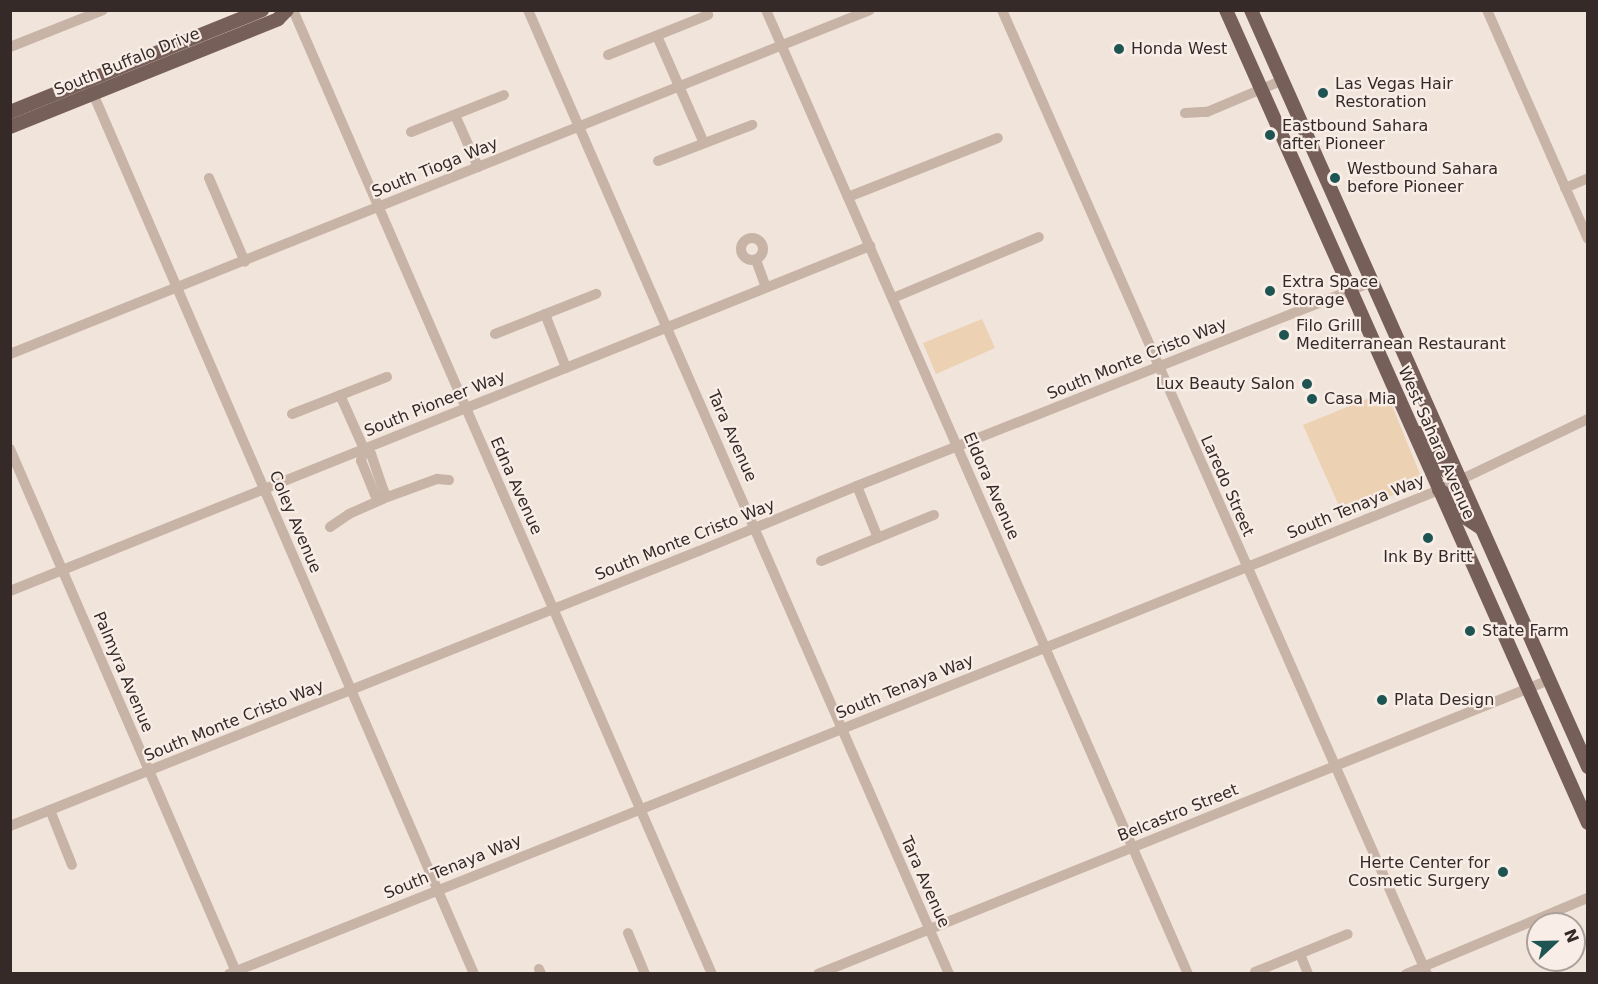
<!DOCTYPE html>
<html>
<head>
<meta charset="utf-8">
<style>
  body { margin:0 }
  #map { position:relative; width:1598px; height:984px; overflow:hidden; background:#f1e4db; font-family:"DejaVu Sans",sans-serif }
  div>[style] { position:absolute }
  .sand>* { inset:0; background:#ecd1b2 }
  .minor>* { height:10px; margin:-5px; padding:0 5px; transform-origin:5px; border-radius:5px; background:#c8b3a7 }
  .minor>.ring { margin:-5px; padding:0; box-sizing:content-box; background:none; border:10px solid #c8b3a7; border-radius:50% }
  .major>* { height:14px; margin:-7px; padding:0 7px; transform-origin:7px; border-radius:7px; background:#775f59 }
  .dots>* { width:16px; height:16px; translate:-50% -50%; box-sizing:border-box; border:3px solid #f9eee7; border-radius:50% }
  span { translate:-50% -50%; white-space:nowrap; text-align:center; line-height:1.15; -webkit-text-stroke:4.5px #f9eee7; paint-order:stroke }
  .poi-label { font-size:16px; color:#352a27 }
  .left { translate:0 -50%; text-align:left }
  .right { translate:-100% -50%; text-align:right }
  .street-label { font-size:16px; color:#352a27 }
  .frame { position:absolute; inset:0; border:12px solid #352a27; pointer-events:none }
  .north { position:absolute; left:1526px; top:912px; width:60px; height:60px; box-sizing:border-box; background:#f9eee7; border:2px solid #aba09a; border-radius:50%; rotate:68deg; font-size:16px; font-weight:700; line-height:24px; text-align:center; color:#352a27 }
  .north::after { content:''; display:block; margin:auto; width:21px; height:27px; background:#1e5552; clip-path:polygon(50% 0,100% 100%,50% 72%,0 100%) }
</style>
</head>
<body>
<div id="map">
  <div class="sand">
    <div style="clip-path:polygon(982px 319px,995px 348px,936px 374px,923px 343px)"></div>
    <div style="clip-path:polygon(1386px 391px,1420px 474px,1417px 484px,1344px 517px,1303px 425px)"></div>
  </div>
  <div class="minor">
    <div style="left:293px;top:10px;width:1051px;rotate:66.51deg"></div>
    <div style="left:528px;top:10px;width:1052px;rotate:66.41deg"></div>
    <div style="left:766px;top:10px;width:1052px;rotate:66.36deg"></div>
    <div style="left:1002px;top:10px;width:1054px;rotate:66.21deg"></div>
    <div style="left:1487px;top:10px;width:250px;rotate:66.2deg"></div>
    <div style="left:657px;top:36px;width:117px;rotate:66.3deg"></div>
    <div style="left:10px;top:47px;width:100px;rotate:-21.7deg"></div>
    <div style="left:608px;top:55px;width:108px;rotate:-21.8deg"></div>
    <div style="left:88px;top:82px;width:972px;rotate:66.6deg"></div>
    <div style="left:1185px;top:113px;width:22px;rotate:-3deg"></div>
    <div style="left:1207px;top:112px;width:82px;rotate:-22.8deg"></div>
    <div style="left:455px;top:115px;width:57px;rotate:66.1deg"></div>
    <div style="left:411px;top:132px;width:100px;rotate:-21.7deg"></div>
    <div style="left:658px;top:161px;width:101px;rotate:-21deg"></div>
    <div style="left:209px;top:178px;width:91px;rotate:66.8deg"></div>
    <div style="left:1565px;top:188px;width:25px;rotate:-23deg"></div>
    <div style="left:848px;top:197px;width:161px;rotate:-21.5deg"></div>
    <div class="ring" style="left:741px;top:238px;width:12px;height:12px"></div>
    <div style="left:756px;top:260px;width:29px;rotate:70deg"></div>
    <div style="left:893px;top:298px;width:158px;rotate:-22.7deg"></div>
    <div style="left:545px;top:314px;width:58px;rotate:68.7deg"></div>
    <div style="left:495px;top:334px;width:109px;rotate:-21.6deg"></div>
    <div style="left:10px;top:354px;width:926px;rotate:-21.8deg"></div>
    <div style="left:340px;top:395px;width:59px;rotate:66deg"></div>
    <div style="left:364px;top:449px;width:9px;rotate:36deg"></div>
    <div style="left:371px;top:454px;width:39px;rotate:71deg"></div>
    <div style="left:384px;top:491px;width:8px;rotate:104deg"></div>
    <div style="left:382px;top:499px;width:8px;rotate:-150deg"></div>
    <div style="left:375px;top:495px;width:37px;rotate:-112deg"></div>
    <div style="left:361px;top:461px;width:12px;rotate:-76deg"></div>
    <div style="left:292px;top:414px;width:102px;rotate:-21.3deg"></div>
    <div style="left:10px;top:449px;width:572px;rotate:66.62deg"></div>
    <div style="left:857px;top:486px;width:56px;rotate:68deg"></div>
    <div style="left:330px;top:527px;width:23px;rotate:-34deg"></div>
    <div style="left:349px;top:514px;width:36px;rotate:-24deg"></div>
    <div style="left:382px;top:499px;width:59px;rotate:-20deg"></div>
    <div style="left:437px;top:479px;width:12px;rotate:5deg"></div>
    <div style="left:821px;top:561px;width:122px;rotate:-22.2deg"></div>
    <div style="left:10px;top:591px;width:927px;rotate:-21.86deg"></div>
    <div style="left:50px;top:810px;width:59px;rotate:68.2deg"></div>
    <div style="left:10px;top:826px;width:742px;rotate:-21.76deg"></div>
    <div style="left:699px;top:551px;width:171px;rotate:-22.4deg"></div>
    <div style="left:857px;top:486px;width:554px;rotate:-21.61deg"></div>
    <div style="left:628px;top:933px;width:44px;rotate:67.5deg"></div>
    <div style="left:1300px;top:954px;width:22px;rotate:68deg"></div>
    <div style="left:539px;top:969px;width:5px;rotate:68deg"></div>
    <div style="left:1255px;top:972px;width:100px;rotate:-22.2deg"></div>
    <div style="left:229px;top:974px;width:1226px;rotate:-21.79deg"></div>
    <div style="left:1367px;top:519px;width:78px;rotate:-21.9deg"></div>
    <div style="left:1439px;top:490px;width:165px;rotate:-25.5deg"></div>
    <div style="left:818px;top:974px;width:788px;rotate:-21.91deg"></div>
    <div style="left:1406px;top:974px;width:197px;rotate:-22.7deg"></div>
  </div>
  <div class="major">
    <div style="left:1226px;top:10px;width:890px;rotate:66deg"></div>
    <div style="left:1251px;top:10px;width:829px;rotate:66deg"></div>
    <div style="left:10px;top:112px;width:272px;rotate:-22deg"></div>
    <div style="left:10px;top:127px;width:289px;rotate:-21.9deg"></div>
    <div style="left:278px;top:19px;width:13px;rotate:-45deg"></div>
    <div style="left:1419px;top:433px;width:23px;rotate:50deg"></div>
    <div style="left:1434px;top:451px;width:19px;rotate:65deg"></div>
    <div style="left:1442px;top:468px;width:19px;rotate:35deg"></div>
    <div style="left:1439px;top:490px;width:20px;rotate:30deg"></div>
    <div style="left:1456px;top:500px;width:19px;rotate:65deg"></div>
    <div style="left:1464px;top:517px;width:20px;rotate:33deg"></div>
  </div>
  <div class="dots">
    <div style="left:1119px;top:49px;background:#1e5552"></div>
    <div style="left:1323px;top:93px;background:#1e5552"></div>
    <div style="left:1270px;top:135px;background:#1e5552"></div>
    <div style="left:1335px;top:178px;background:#1e5552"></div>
    <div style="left:1270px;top:291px;background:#1e5552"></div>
    <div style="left:1284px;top:335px;background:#1e5552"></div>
    <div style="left:1307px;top:384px;background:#1e5552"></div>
    <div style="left:1312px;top:399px;background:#1e5552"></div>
    <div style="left:1428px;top:538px;background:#1e5552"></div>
    <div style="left:1470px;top:631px;background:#1e5552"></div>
    <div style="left:1382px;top:700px;background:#1e5552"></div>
    <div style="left:1503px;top:872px;background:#1e5552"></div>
  </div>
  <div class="poi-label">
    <span class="left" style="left:1131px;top:49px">Honda West</span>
    <span class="left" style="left:1335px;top:93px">Las Vegas Hair<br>Restoration</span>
    <span class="left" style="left:1282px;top:135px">Eastbound Sahara<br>after Pioneer</span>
    <span class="left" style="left:1347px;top:178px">Westbound Sahara<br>before Pioneer</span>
    <span class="left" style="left:1282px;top:291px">Extra Space<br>Storage</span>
    <span class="left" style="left:1296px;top:335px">Filo Grill<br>Mediterranean Restaurant</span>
    <span class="right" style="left:1295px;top:384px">Lux Beauty Salon</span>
    <span class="left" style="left:1324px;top:399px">Casa Mia</span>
    <span style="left:1428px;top:557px">Ink By Britt</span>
    <span class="left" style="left:1482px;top:631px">State Farm</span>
    <span class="left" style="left:1394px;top:700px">Plata Design</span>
    <span class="right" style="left:1490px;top:872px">Herte Center for<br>Cosmetic Surgery</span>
  </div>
  <div class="street-label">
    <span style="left:127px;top:62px;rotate:-22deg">South Buffalo Drive</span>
    <span style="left:435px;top:168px;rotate:-22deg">South Tioga Way</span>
    <span style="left:1137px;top:359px;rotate:-22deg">South Monte Cristo Way</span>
    <span style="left:435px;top:404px;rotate:-22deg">South Pioneer Way</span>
    <span style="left:732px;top:436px;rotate:66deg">Tara Avenue</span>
    <span style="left:1436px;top:443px;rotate:66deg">West Sahara Avenue</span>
    <span style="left:516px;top:486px;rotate:66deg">Edna Avenue</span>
    <span style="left:991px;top:486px;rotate:66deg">Eldora Avenue</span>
    <span style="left:1227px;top:486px;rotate:66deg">Laredo Street</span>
    <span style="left:1356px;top:507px;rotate:-22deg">South Tenaya Way</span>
    <span style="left:295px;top:522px;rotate:67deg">Coley Avenue</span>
    <span style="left:685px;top:540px;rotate:-22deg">South Monte Cristo Way</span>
    <span style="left:123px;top:672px;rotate:67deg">Palmyra Avenue</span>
    <span style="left:905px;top:687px;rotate:-22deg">South Tenaya Way</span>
    <span style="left:234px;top:721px;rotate:-22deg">South Monte Cristo Way</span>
    <span style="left:1178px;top:813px;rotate:-22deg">Belcastro Street</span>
    <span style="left:453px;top:867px;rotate:-22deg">South Tenaya Way</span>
    <span style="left:925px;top:882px;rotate:66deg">Tara Avenue</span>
  </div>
  <div class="frame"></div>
  <div class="north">N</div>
</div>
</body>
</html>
